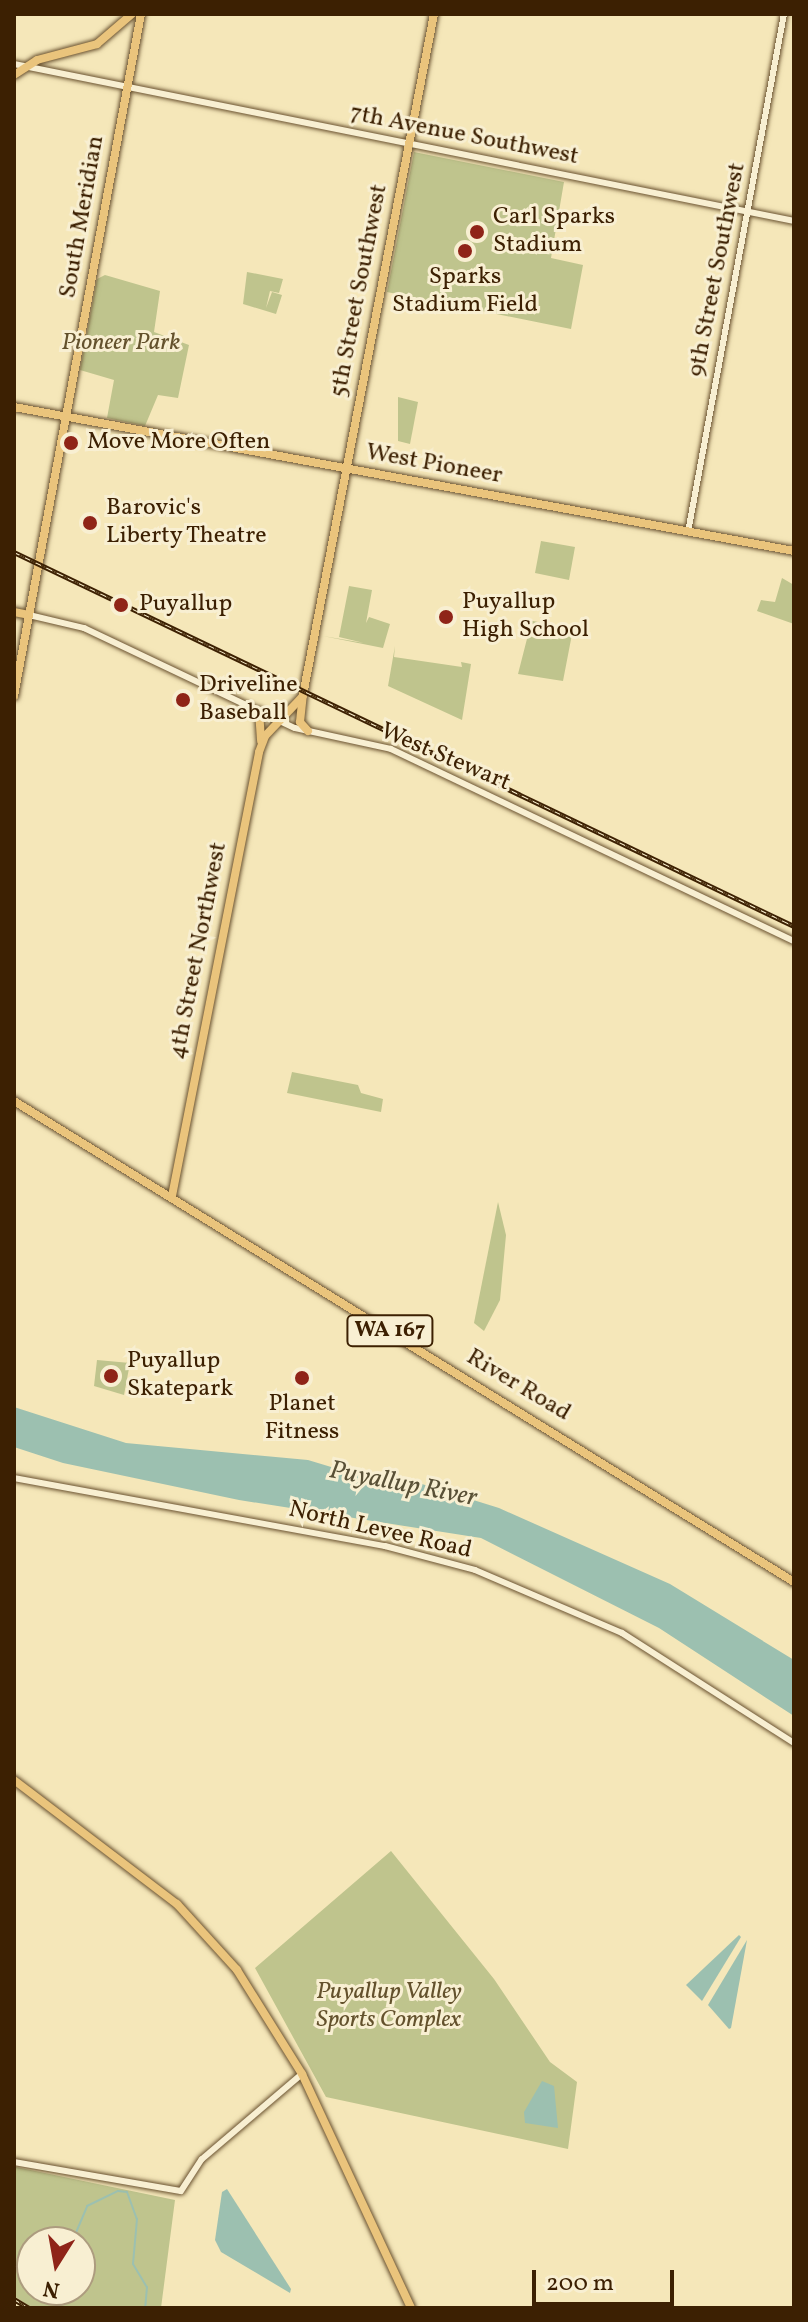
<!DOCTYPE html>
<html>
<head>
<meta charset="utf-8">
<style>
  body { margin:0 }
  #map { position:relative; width:808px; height:2322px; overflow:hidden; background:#f5e7b9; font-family:Vollkorn,serif }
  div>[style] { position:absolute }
  .green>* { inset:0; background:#bfc48d }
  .water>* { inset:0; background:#9cc0b0 }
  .stream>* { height:2px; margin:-1px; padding:0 1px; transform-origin:1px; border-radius:1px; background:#9cc0b0 }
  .roads { filter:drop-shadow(0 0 2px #6a5230) drop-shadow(0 0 2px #6a5230) }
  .minor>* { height:6px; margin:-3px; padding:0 3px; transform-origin:3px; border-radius:3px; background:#f8efd2 }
  .major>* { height:8px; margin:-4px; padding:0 4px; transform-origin:4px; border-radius:4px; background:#eac47c }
  .rail>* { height:5px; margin-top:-2.5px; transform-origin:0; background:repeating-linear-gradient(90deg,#f8efd2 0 6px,#3c2002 0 12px); box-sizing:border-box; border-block:2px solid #3c2002 }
  .dots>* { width:22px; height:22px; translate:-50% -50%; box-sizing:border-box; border:4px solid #f8efd2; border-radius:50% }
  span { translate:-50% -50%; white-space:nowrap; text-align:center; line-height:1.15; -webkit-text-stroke:6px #f8efd2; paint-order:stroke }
  .shield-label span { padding:2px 6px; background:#f8efd2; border:2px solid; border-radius:6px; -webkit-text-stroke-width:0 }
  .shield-label { font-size:22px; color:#3c2002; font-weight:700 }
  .street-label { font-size:24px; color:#3c2002 }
  .poi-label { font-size:24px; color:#3c2002 }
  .left { translate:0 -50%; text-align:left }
  .park-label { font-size:24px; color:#63512c; font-style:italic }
  .water-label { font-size:26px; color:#595036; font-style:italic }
  .frame { position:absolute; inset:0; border:16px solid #3c2002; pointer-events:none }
  .north { position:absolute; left:16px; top:2226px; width:80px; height:80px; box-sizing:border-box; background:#f8efd2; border:2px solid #ad9c7f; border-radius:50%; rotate:191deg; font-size:22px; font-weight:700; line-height:32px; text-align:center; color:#3c2002 }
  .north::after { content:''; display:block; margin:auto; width:28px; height:36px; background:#8f2418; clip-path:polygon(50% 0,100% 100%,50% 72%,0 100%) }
  .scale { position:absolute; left:532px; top:2270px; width:142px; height:36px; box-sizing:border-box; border:4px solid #3c2002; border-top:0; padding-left:10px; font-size:24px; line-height:28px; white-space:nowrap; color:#3c2002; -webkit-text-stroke:6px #f8efd2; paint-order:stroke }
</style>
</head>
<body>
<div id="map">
  <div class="green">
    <div style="clip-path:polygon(414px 152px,564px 182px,551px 258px,583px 265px,571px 329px,387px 292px)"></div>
    <div style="clip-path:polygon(247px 272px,283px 279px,279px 293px,270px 291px,266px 308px,272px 292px,282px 295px,276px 314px,243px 304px)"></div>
    <div style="clip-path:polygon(105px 275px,160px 291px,154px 332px,189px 345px,178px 398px,158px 395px,145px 426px,107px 418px,114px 380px,80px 370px,97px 279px)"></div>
    <div style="clip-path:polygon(398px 397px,418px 402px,410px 444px,398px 441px)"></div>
    <div style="clip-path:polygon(541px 541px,575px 547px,569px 580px,535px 573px)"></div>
    <div style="clip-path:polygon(782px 578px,794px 585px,794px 624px,757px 611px,761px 600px,775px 602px)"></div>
    <div style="clip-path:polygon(349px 586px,372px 590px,366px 623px,369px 617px,390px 624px,383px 648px,323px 636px,364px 643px,339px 637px)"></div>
    <div style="clip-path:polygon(523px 619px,573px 629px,563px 681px,518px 674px,530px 627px)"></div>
    <div style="clip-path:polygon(395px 646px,394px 657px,462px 667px,461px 662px,471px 664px,462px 720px,388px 686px)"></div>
    <div style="clip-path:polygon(292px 1072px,358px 1085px,361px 1093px,383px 1099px,381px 1112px,287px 1093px)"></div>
    <div style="clip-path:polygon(498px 1202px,506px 1235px,500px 1300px,484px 1331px,474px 1323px)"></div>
    <div style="clip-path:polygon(97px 1360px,130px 1363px,124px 1395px,94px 1386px)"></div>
    <div style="clip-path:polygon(391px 1851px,494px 1979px,550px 2062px,577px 2082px,568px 2149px,326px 2097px,255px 1968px)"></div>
    <div style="clip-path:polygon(evenodd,16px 2167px,175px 2200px,161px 2308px,32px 2308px,14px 2296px,16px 2167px,32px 2242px,80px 2242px,80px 2290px,32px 2290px,32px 2242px)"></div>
  </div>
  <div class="water">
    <div style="clip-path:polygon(14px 1407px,126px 1443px,308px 1460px,351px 1473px,409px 1480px,499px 1508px,670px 1584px,794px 1660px,794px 1716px,659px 1628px,481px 1538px,239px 1500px,63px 1463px,14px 1447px)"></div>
    <div style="clip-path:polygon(739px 1935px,741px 1937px,702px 2001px,686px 1985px)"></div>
    <div style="clip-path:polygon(747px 1940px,731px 2028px,729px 2029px,708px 2005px)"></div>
    <div style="clip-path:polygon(542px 2081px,554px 2086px,558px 2128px,525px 2123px,524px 2112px)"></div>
    <div style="clip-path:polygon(227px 2189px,291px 2289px,290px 2293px,221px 2252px,215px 2240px,222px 2192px)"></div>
  </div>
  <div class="stream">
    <div style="left:72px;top:2242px;width:39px;rotate:-67deg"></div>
    <div style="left:87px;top:2206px;width:34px;rotate:-26deg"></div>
    <div style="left:118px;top:2191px;width:9px;rotate:6deg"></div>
    <div style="left:127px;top:2192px;width:29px;rotate:70deg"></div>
    <div style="left:137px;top:2219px;width:45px;rotate:95.1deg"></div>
    <div style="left:133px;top:2264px;width:27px;rotate:59deg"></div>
    <div style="left:147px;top:2287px;width:21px;rotate:95deg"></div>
    <div style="left:59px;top:2308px;width:18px;rotate:-77deg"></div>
  </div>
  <div class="roads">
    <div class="minor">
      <div style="left:14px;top:64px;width:796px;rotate:11.38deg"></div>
      <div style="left:688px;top:532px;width:527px;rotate:-79.5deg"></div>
      <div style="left:29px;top:615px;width:57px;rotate:13.3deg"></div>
      <div style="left:84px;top:628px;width:233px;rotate:25.4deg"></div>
      <div style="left:295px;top:728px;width:98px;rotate:12.3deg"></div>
      <div style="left:391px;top:749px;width:446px;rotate:25.5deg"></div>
      <div style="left:14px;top:1478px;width:377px;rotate:10.4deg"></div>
      <div style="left:385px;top:1546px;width:93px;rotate:14.9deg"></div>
      <div style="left:475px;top:1570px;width:160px;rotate:23.2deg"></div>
      <div style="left:622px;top:1633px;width:204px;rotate:32.6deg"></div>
      <div style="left:14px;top:2162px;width:169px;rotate:9.9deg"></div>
      <div style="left:181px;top:2191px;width:38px;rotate:-57deg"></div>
      <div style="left:202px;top:2159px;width:131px;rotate:-40.4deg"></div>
    </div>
    <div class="major">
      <div style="left:14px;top:75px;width:27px;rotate:-33deg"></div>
      <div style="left:37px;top:60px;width:62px;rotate:-14.9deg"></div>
      <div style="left:97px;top:44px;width:46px;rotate:-40.6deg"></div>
      <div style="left:14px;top:407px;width:793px;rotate:10.46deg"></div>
      <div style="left:14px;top:612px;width:15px;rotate:11deg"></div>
      <div style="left:14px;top:696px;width:694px;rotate:-79.45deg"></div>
      <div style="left:259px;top:711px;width:30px;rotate:86deg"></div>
      <div style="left:308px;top:731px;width:12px;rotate:-132deg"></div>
      <div style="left:300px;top:722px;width:27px;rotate:-84deg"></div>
      <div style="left:303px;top:695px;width:693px;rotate:-79.11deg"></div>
      <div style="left:14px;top:1101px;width:916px;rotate:31.66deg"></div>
      <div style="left:172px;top:1196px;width:452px;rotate:-78.9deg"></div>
      <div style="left:259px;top:752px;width:17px;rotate:-69deg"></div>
      <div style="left:265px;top:736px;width:54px;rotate:-46.5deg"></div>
      <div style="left:14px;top:1780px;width:205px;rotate:37.3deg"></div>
      <div style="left:177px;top:1904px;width:89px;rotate:47.7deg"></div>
      <div style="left:237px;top:1970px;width:123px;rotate:58deg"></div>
      <div style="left:302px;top:2074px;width:258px;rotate:65deg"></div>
    </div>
  </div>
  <div class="rail">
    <div style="left:14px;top:552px;width:865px;rotate:25.62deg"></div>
    <div style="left:14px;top:2299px;width:17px;rotate:31deg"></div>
  </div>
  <div class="dots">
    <div style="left:477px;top:232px;background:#8f2418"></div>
    <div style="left:465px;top:251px;background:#8f2418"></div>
    <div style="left:71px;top:443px;background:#8f2418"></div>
    <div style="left:90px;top:523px;background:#8f2418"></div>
    <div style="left:121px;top:605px;background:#8f2418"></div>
    <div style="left:446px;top:617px;background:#8f2418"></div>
    <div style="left:183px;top:700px;background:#8f2418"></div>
    <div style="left:111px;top:1376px;background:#8f2418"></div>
    <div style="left:302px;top:1378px;background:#8f2418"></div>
  </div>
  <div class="shield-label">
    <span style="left:390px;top:1331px">WA 167</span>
  </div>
  <div class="street-label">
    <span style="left:464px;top:136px;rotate:11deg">7th Avenue Southwest</span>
    <span style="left:83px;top:217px;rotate:-80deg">South Meridian</span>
    <span style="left:718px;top:270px;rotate:-79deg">9th Street Southwest</span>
    <span style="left:360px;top:291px;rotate:-79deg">5th Street Southwest</span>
    <span style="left:434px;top:465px;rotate:10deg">West Pioneer</span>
    <span style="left:445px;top:758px;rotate:23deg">West Stewart</span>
    <span style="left:199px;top:951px;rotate:-79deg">4th Street Northwest</span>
    <span style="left:518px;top:1386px;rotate:31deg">River Road</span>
    <span style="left:380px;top:1531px;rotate:13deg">North Levee Road</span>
  </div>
  <div class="poi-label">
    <span class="left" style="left:493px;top:232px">Carl Sparks<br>Stadium</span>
    <span style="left:465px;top:292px">Sparks<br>Stadium Field</span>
    <span class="left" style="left:87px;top:443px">Move More Often</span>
    <span class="left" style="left:106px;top:523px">Barovic's<br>Liberty Theatre</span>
    <span class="left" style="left:462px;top:617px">Puyallup<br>High School</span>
    <span class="left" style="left:139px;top:605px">Puyallup</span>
    <span class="left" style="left:199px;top:700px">Driveline<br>Baseball</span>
    <span class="left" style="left:127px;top:1376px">Puyallup<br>Skatepark</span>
    <span style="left:302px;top:1419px">Planet<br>Fitness</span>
  </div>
  <div class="park-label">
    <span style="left:121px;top:344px">Pioneer Park</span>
    <span style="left:389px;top:2007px">Puyallup Valley<br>Sports Complex</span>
  </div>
  <div class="water-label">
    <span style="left:403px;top:1485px;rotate:11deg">Puyallup River</span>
  </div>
  <div class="frame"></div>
  <div class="north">N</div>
  <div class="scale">200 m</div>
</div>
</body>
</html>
